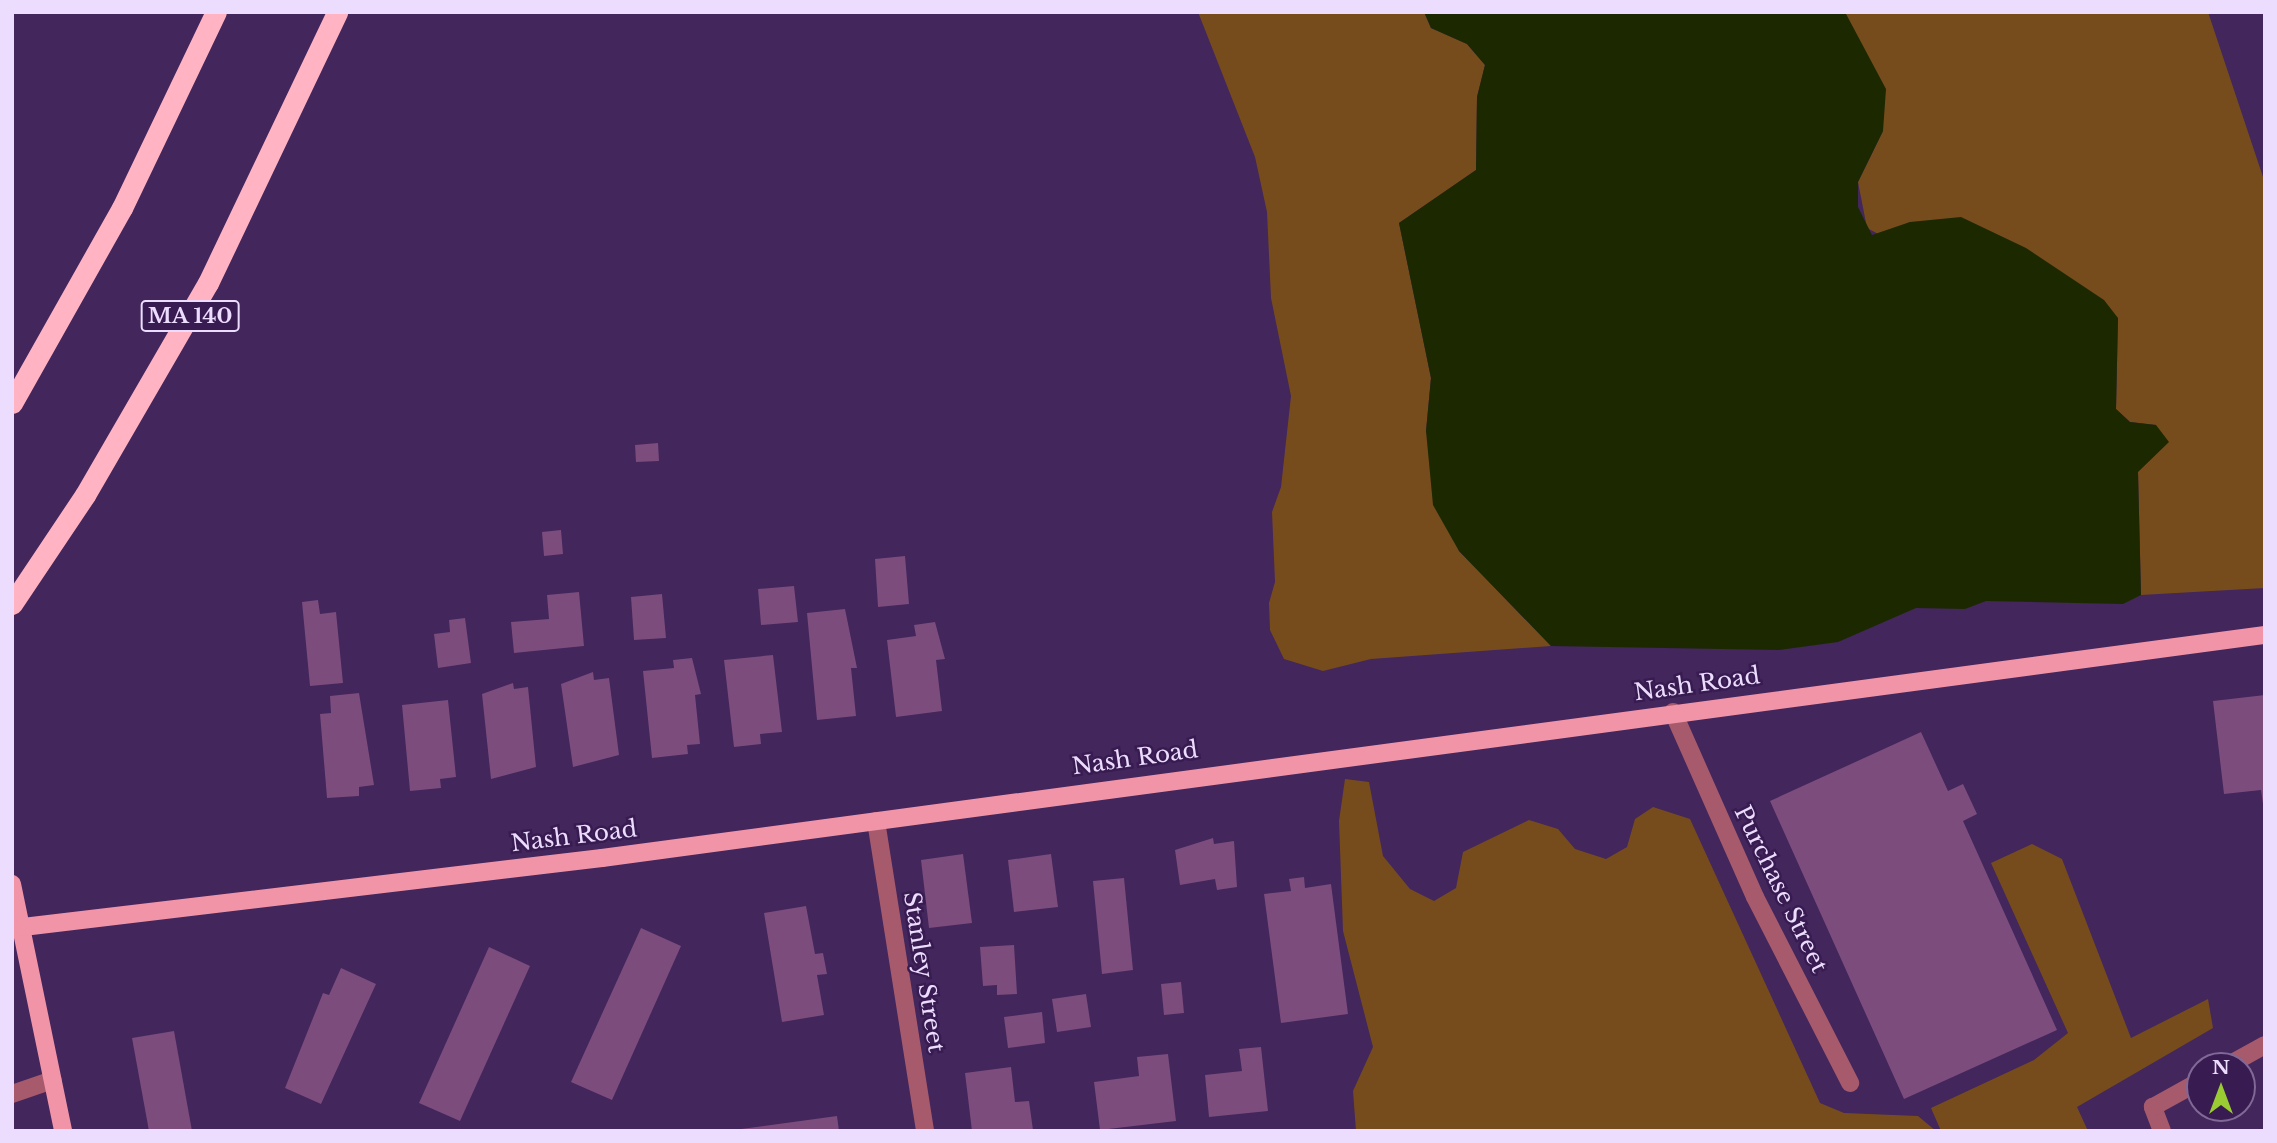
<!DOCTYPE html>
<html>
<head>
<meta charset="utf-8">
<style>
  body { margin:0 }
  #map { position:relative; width:2277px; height:1143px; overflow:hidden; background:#42265c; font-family:"Libre Baskerville",serif }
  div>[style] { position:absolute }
  .green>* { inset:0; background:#764c1d }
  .water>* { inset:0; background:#1c2900 }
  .building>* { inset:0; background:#7c4c7d }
  .minor>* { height:18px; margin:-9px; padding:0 9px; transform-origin:9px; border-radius:9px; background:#a65a6c }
  .major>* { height:18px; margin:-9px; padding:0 9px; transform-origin:9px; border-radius:9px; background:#f194a8 }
  .highway>* { height:21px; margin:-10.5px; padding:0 10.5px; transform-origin:10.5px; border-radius:10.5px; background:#ffb3c3 }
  span { translate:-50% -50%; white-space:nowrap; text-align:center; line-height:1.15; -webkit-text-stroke:5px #381b51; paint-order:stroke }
  .shield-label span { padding:2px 5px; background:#381b51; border:2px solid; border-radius:5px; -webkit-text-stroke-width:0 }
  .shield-label { font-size:21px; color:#ecddfe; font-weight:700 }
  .street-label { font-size:23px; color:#ecddfe }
  .frame { position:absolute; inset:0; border:14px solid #ecddfe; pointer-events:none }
  .north { position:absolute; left:2186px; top:1052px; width:70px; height:70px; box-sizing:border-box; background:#381b51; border:2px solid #806996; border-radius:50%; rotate:0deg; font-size:19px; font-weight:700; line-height:28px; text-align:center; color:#ecddfe }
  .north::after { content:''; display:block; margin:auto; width:24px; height:32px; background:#9bcb33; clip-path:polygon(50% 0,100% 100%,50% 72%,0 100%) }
</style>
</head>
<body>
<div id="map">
  <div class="green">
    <div style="clip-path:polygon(1198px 12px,1424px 12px,1431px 28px,1467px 44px,1485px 65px,1477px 97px,1476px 170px,1399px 223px,1431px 378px,1426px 431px,1459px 551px,1551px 646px,1371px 659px,1323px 671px,1284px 659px,1270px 630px,1269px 603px,1275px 582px,1272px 512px,1281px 487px,1291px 396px,1271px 298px,1267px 212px,1255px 157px)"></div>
    <div style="clip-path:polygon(1845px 12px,2208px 12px,2265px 183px,2265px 588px,2141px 595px,2138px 472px,2156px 425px,2130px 422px,2116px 409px,2118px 318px,1910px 222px,1882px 236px,1867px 228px,1858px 182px,1883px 131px)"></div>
    <div style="clip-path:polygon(1345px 779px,1369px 782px,1383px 856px,1410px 889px,1434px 901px,1456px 888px,1463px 852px,1529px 820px,1558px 829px,1575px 849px,1606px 859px,1627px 847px,1635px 819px,1653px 807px,1690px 819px,1820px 1103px,1844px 1113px,1918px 1116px,1936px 1131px,1356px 1131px,1353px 1091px,1373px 1047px,1343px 931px,1339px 821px)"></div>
    <div style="clip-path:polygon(2032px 844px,2062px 859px,2131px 1038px,2208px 999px,2213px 1028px,2077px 1107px,2088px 1131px,1941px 1131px,1931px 1108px,2034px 1060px,2068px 1033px,1991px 863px)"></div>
  </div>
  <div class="water">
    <div style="clip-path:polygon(1424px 12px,1845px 12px,1886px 89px,1883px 131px,1858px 182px,1858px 207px,1872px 235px,1910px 222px,1961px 217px,2026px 248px,2104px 300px,2118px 318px,2116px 409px,2130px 422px,2156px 425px,2169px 442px,2138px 472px,2141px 595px,2123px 604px,1986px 601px,1965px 609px,1916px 608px,1838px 642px,1779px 650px,1551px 646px,1459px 551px,1433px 505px,1426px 431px,1431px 378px,1399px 223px,1476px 170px,1477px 97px,1485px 65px,1467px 44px,1431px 28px)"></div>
  </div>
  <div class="building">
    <div style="clip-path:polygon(658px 443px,659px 461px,636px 462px,635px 445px)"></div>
    <div style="clip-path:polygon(561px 530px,563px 554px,544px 556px,542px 532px)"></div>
    <div style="clip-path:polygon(905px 556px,909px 604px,878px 607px,875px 559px)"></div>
    <div style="clip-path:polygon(794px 586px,798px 622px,761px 625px,758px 589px)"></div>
    <div style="clip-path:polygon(579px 592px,584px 646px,514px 653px,511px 622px,549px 619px,547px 595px)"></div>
    <div style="clip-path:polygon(662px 594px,666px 638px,634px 640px,631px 597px)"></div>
    <div style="clip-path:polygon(318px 600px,320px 614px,336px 612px,343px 683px,310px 686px,302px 602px)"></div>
    <div style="clip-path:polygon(845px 609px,857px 668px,851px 668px,856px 716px,817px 720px,807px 613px)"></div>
    <div style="clip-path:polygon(465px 618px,471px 663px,438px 668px,434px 634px,450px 632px,449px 620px)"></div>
    <div style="clip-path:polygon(935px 622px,945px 659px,936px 660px,942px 711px,896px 717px,887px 640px,916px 636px,914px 625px)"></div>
    <div style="clip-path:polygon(773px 655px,782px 732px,760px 734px,761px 744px,734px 747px,724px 660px)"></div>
    <div style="clip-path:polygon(692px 658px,701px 694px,695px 695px,700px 744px,687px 745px,688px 754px,652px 758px,643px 671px,674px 668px,673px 660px)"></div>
    <div style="clip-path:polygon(593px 672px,594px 680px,609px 678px,619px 755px,573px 767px,561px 684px)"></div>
    <div style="clip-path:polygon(513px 683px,514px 689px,528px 687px,536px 767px,491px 779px,482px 694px)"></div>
    <div style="clip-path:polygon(359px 693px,374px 785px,359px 787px,359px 796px,327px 798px,320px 714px,331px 713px,330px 696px)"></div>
    <div style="clip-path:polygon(2265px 695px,2265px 804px,2263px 804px,2261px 790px,2224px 794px,2213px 701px)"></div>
    <div style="clip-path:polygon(448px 700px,456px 777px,440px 779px,441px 788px,410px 791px,402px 705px)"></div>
    <div style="clip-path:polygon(1921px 732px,1948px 791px,1963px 784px,1977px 814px,1963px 821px,2057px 1030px,1904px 1099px,1770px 801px)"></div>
    <div style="clip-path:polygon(1213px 838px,1214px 844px,1234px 841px,1237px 887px,1217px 890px,1215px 879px,1180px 885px,1175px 850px)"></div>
    <div style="clip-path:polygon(963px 854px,972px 923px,929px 928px,921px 860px)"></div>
    <div style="clip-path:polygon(1051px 854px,1058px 907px,1014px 912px,1008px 860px)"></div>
    <div style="clip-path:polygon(1304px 877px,1305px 888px,1331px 884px,1348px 1014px,1281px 1023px,1264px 894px,1291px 891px,1289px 879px)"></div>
    <div style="clip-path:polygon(1124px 878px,1133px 970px,1102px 974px,1093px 881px)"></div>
    <div style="clip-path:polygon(806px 906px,815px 954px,823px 953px,827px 974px,817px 975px,824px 1015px,782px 1022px,764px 913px)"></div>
    <div style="clip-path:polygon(641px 928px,681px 946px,612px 1100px,571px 1082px)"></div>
    <div style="clip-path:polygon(1014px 945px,1017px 994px,997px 995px,997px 985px,983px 986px,980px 947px)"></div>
    <div style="clip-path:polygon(489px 947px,530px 966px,460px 1121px,419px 1103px)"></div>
    <div style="clip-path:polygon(341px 968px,376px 984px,321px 1104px,285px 1088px,323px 993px,329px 995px)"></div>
    <div style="clip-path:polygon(1181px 982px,1184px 1013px,1164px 1015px,1161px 984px)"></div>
    <div style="clip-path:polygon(1086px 994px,1091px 1027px,1057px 1032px,1052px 999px)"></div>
    <div style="clip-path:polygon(1042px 1012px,1045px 1043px,1008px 1048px,1004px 1017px)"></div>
    <div style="clip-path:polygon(174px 1031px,192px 1131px,149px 1131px,132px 1038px)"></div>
    <div style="clip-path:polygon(1261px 1047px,1268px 1111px,1209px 1117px,1205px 1075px,1242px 1071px,1239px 1049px)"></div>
    <div style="clip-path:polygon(1168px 1054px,1176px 1121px,1100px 1130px,1094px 1082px,1139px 1076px,1137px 1057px)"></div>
    <div style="clip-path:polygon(1011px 1067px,1015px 1102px,1029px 1101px,1033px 1130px,972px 1131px,965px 1073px)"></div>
    <div style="clip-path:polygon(837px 1116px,839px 1131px,741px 1131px,741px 1129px)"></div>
  </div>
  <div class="minor">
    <div style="left:1673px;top:712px;width:202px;rotate:66.1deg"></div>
    <div style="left:1755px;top:897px;width:209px;rotate:62.9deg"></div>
    <div style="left:876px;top:821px;width:314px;rotate:81deg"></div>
    <div style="left:2227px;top:1066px;width:43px;rotate:-28.9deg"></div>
    <div style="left:12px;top:1094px;width:43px;rotate:-18.9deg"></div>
    <div style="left:2162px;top:1131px;width:26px;rotate:-111deg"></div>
    <div style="left:2153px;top:1107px;width:54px;rotate:-29deg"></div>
  </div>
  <div class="major">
    <div style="left:12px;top:884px;width:252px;rotate:78.3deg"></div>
    <div style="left:23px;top:927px;width:583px;rotate:-6.8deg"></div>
    <div style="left:602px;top:858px;width:1678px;rotate:-7.64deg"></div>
  </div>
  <div class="highway">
    <div style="left:12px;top:403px;width:224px;rotate:-60.6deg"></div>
    <div style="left:122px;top:208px;width:217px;rotate:-64.4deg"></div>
    <div style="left:12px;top:604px;width:131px;rotate:-56.2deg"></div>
    <div style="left:85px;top:495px;width:245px;rotate:-59.9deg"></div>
    <div style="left:208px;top:283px;width:300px;rotate:-64.5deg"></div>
  </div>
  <div class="shield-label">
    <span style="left:190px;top:316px">MA 140</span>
  </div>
  <div class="street-label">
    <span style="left:1697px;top:684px;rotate:-8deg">Nash Road</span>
    <span style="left:1135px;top:758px;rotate:-8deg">Nash Road</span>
    <span style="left:574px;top:836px;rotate:-7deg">Nash Road</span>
    <span style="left:1781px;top:889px;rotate:64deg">Purchase Street</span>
    <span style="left:924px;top:972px;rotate:81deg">Stanley Street</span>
  </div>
  <div class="frame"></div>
  <div class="north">N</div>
</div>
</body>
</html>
